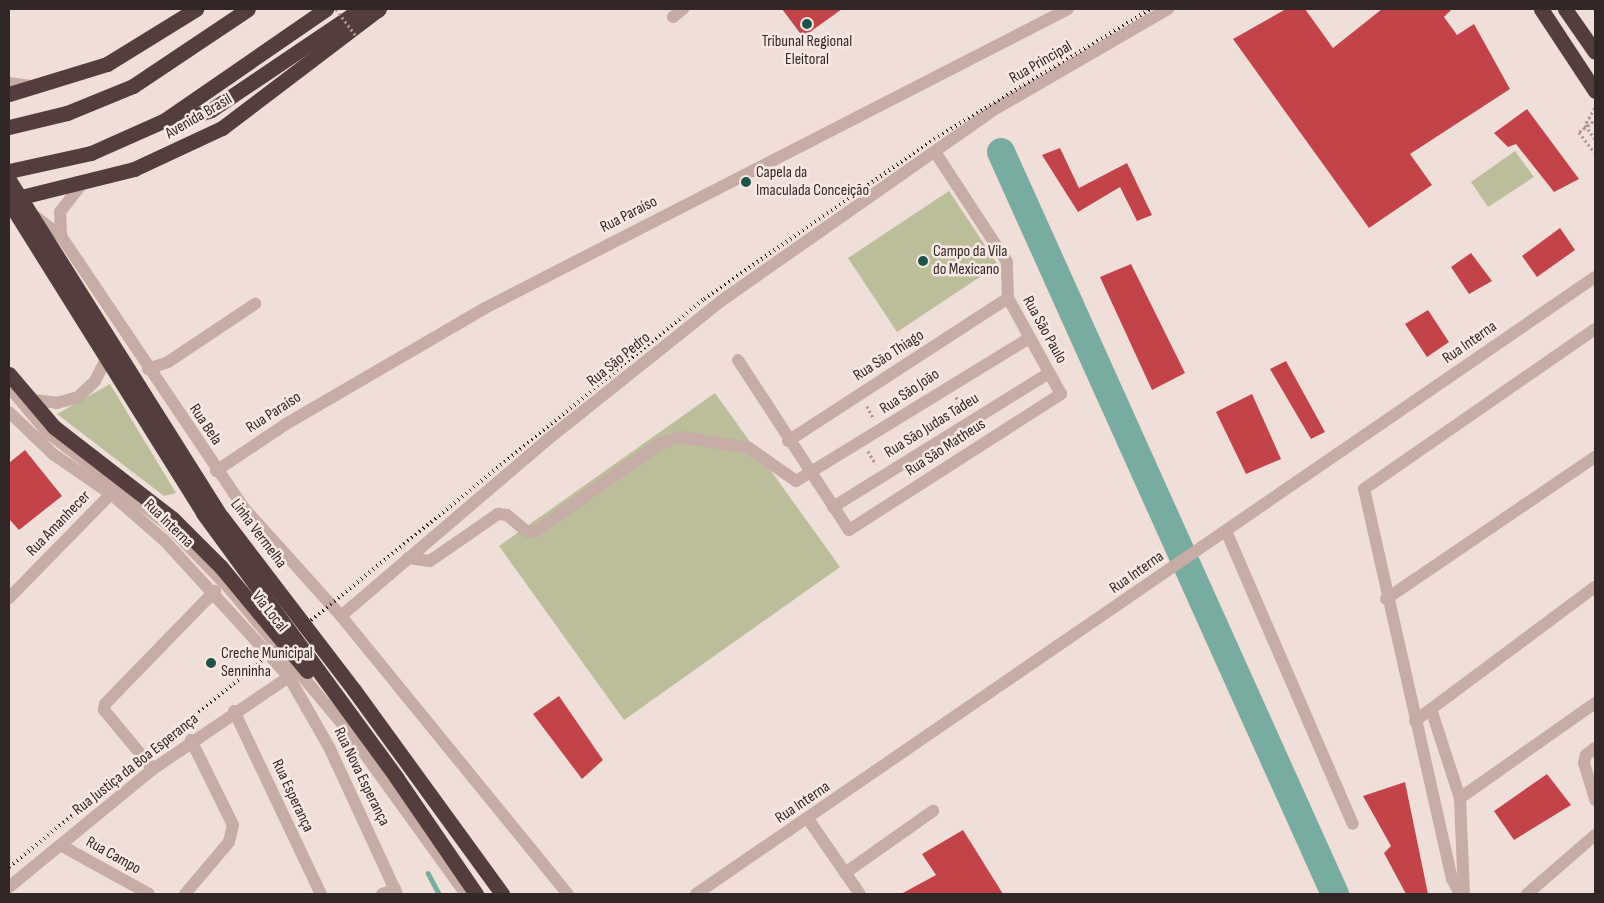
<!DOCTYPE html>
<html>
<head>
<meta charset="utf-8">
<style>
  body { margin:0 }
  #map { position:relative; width:1604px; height:903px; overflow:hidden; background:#f0ded8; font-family:"Sofia Sans Condensed",sans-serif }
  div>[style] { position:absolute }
  .green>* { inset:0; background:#bcbe99 }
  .stream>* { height:4.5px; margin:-2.25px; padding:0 2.25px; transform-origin:2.25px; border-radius:2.25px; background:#78aca0 }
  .river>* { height:28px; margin:-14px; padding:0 14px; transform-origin:14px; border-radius:14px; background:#78aca0 }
  .building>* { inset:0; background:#c24448 }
  .path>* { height:2.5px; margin-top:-1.25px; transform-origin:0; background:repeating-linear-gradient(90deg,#b3958f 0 2.5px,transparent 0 5px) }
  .minor>* { height:12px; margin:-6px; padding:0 6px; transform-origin:6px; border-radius:6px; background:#c7aba5 }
  .highway>* { height:15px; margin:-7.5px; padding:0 7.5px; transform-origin:7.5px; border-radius:7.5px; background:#543e3d }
  .rail>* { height:4px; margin-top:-2px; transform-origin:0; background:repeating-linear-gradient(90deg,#332626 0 1px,transparent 0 5px) }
  .path-bridge>* { height:2.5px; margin-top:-1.25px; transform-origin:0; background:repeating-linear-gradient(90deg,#b3958f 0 2.5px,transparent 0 5px) }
  .highway-bridge>* { height:15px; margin:-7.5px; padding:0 7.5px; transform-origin:7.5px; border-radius:7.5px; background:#543e3d }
  .dots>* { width:14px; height:14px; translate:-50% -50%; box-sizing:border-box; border:2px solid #f8e9e4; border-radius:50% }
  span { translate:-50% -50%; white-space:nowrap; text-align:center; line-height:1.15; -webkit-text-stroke:5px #f8e9e4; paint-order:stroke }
  .poi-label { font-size:16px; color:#332626 }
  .left { translate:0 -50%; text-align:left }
  .street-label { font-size:16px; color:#332626 }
  .frame { position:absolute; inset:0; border:10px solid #332626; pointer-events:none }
</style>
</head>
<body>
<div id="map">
  <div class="green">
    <div style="clip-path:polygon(1515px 151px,1534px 177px,1488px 207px,1471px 182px)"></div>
    <div style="clip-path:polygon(949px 191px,998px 265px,897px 332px,848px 258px)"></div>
    <div style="clip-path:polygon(110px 384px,176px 493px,164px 496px,57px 414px)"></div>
    <div style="clip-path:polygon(715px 393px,840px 567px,624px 720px,499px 546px)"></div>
  </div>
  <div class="stream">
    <div style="left:428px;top:873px;width:24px;rotate:62deg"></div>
  </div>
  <div class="river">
    <div style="left:1001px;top:152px;width:814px;rotate:65.77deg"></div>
  </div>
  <div class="building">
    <div style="clip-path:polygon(782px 9px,842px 9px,803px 37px)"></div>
    <div style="clip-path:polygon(1286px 9px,1305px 9px,1333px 48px,1382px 9px,1452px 9px,1444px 17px,1457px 35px,1474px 24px,1510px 89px,1410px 154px,1432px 185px,1369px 228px,1233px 39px)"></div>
    <div style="clip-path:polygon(1527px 109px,1579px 179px,1554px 192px,1516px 144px,1508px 147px,1494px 133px)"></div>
    <div style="clip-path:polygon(1060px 148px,1079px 188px,1127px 163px,1152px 215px,1137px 221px,1120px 187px,1078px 212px,1042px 155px)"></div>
    <div style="clip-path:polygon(1560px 228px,1575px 250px,1537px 277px,1522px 256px)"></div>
    <div style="clip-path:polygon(1471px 253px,1492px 281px,1469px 294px,1451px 267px)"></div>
    <div style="clip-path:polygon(1131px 264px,1185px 373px,1152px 390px,1100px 277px)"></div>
    <div style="clip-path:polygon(1428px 310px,1449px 342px,1427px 357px,1405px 324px)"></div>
    <div style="clip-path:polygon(1286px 361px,1325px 432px,1311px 439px,1270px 369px)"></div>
    <div style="clip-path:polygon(1252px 394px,1281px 459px,1246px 474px,1216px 412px)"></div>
    <div style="clip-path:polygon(25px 450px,62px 496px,19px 530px,9px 519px,9px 463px)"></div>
    <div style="clip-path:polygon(559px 696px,603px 760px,582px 779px,533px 714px)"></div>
    <div style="clip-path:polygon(1547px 774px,1571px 805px,1514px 840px,1494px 811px)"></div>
    <div style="clip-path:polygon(1405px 782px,1428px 894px,1406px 894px,1384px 853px,1391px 846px,1363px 796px)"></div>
    <div style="clip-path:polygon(963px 830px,1003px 894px,901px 894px,936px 875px,922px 854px)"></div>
  </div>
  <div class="path">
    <div style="left:1595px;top:108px;width:20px;rotate:120deg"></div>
    <div style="left:1585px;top:125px;width:17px;rotate:54deg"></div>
    <div style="left:1579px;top:132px;width:26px;rotate:53deg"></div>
    <div style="left:956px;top:397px;width:14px;rotate:56deg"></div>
    <div style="left:867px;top:406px;width:15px;rotate:62deg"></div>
    <div style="left:868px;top:451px;width:15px;rotate:58deg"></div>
  </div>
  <div class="minor">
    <div style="left:673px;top:17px;width:13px;rotate:-39deg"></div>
    <div style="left:9px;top:83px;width:22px;rotate:8deg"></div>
    <div style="left:28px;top:211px;width:41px;rotate:37.1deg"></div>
    <div style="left:61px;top:236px;width:326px;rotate:56.1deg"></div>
    <div style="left:243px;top:507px;width:147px;rotate:48deg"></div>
    <div style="left:341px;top:616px;width:359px;rotate:50.8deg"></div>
    <div style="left:61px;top:236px;width:24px;rotate:-92deg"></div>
    <div style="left:60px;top:212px;width:36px;rotate:-52deg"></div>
    <div style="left:738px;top:360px;width:203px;rotate:56.9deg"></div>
    <div style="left:849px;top:530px;width:252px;rotate:-32.7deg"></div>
    <div style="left:1061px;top:394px;width:110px;rotate:-118.9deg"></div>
    <div style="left:1008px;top:298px;width:36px;rotate:-92deg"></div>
    <div style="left:1007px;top:262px;width:131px;rotate:-123.2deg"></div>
    <div style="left:148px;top:369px;width:21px;rotate:-19deg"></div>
    <div style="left:168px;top:362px;width:105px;rotate:-33.7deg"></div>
    <div style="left:9px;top:387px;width:59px;rotate:49.8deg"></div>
    <div style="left:47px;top:432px;width:153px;rotate:37.5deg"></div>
    <div style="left:168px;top:525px;width:86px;rotate:45.9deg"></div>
    <div style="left:228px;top:587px;width:189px;rotate:50.2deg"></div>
    <div style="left:349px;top:732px;width:200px;rotate:54.2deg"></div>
    <div style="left:26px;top:399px;width:31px;rotate:7deg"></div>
    <div style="left:57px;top:403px;width:22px;rotate:-16deg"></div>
    <div style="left:78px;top:397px;width:23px;rotate:-43deg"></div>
    <div style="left:95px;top:381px;width:34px;rotate:-63deg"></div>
    <div style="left:9px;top:412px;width:61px;rotate:43.7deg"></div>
    <div style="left:53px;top:454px;width:70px;rotate:34.6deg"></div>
    <div style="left:111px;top:494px;width:70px;rotate:41deg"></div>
    <div style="left:164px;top:540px;width:185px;rotate:47.6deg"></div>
    <div style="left:289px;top:677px;width:83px;rotate:60.3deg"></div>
    <div style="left:330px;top:749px;width:160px;rotate:65.2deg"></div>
    <div style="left:788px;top:441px;width:262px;rotate:-33deg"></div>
    <div style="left:216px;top:471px;width:84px;rotate:-33.9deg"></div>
    <div style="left:286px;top:424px;width:230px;rotate:-30.2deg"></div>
    <div style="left:485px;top:308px;width:655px;rotate:-27.15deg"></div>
    <div style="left:833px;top:507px;width:254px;rotate:-31.8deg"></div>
    <div style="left:1226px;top:531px;width:319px;rotate:66.6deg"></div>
    <div style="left:408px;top:558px;width:22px;rotate:8deg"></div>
    <div style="left:430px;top:561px;width:83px;rotate:-34.7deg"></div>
    <div style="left:498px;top:514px;width:9px;rotate:6deg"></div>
    <div style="left:507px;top:515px;width:26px;rotate:40deg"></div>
    <div style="left:527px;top:532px;width:9px;rotate:-6deg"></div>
    <div style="left:536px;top:531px;width:151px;rotate:-35.3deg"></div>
    <div style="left:659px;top:444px;width:23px;rotate:-18deg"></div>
    <div style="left:681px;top:437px;width:69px;rotate:9.2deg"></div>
    <div style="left:749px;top:448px;width:57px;rotate:35.1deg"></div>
    <div style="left:796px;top:481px;width:273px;rotate:-31.5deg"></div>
    <div style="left:9px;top:598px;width:146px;rotate:-45.6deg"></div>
    <div style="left:1386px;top:599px;width:253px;rotate:-34.2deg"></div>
    <div style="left:341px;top:616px;width:271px;rotate:-40.5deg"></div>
    <div style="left:547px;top:440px;width:223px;rotate:-38.6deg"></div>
    <div style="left:721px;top:301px;width:337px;rotate:-35deg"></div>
    <div style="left:997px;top:108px;width:198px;rotate:-30.1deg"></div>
    <div style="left:1431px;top:709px;width:94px;rotate:72deg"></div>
    <div style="left:234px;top:711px;width:203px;rotate:64.6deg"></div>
    <div style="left:1415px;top:721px;width:224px;rotate:-36.7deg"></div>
    <div style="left:1595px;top:748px;width:11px;rotate:142deg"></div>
    <div style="left:1586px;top:755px;width:8px;rotate:104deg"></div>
    <div style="left:1584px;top:763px;width:39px;rotate:73deg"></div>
    <div style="left:153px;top:769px;width:77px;rotate:-129.7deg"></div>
    <div style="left:104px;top:710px;width:6px;rotate:-81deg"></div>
    <div style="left:105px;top:704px;width:158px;rotate:-45.8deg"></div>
    <div style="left:808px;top:819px;width:91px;rotate:55.3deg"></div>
    <div style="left:62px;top:846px;width:99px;rotate:28.9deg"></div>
    <div style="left:845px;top:873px;width:108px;rotate:-35.2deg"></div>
    <div style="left:9px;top:887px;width:186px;rotate:-39.3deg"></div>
    <div style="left:153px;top:769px;width:164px;rotate:-34.1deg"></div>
    <div style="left:185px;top:894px;width:68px;rotate:-49.8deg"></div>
    <div style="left:229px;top:842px;width:17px;rotate:-77deg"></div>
    <div style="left:233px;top:825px;width:95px;rotate:-116.3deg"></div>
    <div style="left:382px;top:894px;width:14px;rotate:-21deg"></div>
    <div style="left:696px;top:894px;width:1090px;rotate:-34.46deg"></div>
    <div style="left:1460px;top:894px;width:17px;rotate:-118deg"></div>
    <div style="left:1452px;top:879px;width:400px;rotate:-102.7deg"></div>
    <div style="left:1364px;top:489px;width:281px;rotate:-34.7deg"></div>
    <div style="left:1464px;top:894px;width:96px;rotate:-92.4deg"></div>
    <div style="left:1460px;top:798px;width:165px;rotate:-35.1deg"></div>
    <div style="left:1527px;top:894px;width:90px;rotate:-40.9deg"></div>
  </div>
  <div class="highway">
    <div style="left:1541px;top:9px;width:98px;rotate:56.6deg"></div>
    <div style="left:1565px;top:9px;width:52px;rotate:55.1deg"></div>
    <div style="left:9px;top:94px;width:102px;rotate:-17deg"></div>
    <div style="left:107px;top:64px;width:105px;rotate:-31.7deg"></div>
    <div style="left:173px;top:123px;width:40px;rotate:-18.9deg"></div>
    <div style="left:211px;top:110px;width:181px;rotate:-34deg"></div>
    <div style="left:361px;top:9px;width:17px;rotate:3deg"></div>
    <div style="left:9px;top:127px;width:60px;rotate:-13.6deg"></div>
    <div style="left:67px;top:113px;width:71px;rotate:-22.2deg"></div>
    <div style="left:133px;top:86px;width:138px;rotate:-33.8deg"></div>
    <div style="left:9px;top:171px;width:84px;rotate:-12.4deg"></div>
    <div style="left:91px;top:153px;width:81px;rotate:-24deg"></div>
    <div style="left:165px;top:120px;width:196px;rotate:-34.6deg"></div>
    <div style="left:9px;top:200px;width:129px;rotate:-13.9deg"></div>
    <div style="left:134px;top:169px;width:97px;rotate:-25deg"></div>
    <div style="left:222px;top:128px;width:197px;rotate:-37.2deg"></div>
    <div style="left:354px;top:690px;width:252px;rotate:54deg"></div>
    <div style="left:396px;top:777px;width:142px;rotate:55.6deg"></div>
  </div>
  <div class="rail">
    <div style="left:9px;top:867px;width:898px;rotate:-39.26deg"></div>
    <div style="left:704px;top:299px;width:280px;rotate:-34.8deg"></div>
    <div style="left:934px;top:139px;width:252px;rotate:-31deg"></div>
  </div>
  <div class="path-bridge">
    <div style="left:336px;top:9px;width:35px;rotate:53deg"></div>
    <div style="left:1579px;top:132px;width:20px;rotate:-37deg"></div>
  </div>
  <div class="highway-bridge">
    <div style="left:9px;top:180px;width:397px;rotate:57.8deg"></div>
    <div style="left:221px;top:516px;width:219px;rotate:52.6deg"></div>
    <div style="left:9px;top:202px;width:367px;rotate:58deg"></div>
    <div style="left:203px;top:513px;width:327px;rotate:53.8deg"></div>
    <div style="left:9px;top:374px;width:70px;rotate:49.7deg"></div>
    <div style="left:54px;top:427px;width:150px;rotate:37.7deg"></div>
    <div style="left:173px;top:519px;width:68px;rotate:45deg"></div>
    <div style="left:221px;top:567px;width:135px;rotate:50.4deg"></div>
  </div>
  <div class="dots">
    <div style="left:807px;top:24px;background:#1d5348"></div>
    <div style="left:746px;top:182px;background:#1d5348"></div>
    <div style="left:923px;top:261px;background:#1d5348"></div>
    <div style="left:211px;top:663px;background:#1d5348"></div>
  </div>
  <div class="poi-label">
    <span style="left:807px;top:51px">Tribunal Regional<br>Eleitoral</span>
    <span class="left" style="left:756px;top:182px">Capela da<br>Imaculada Conceição</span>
    <span class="left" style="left:933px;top:261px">Campo da Vila<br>do Mexicano</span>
    <span class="left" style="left:221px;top:663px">Creche Municipal<br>Senninha</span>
  </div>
  <div class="street-label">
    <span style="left:1041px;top:63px;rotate:-30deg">Rua Principal</span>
    <span style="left:199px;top:117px;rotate:-30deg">Avenida Brasil</span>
    <span style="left:629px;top:215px;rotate:-27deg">Rua Paraíso</span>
    <span style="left:1044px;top:330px;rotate:61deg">Rua São Paulo</span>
    <span style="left:1470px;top:343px;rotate:-35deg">Rua Interna</span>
    <span style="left:889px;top:356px;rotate:-33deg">Rua São Thiago</span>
    <span style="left:619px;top:360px;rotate:-39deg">Rua São Pedro</span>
    <span style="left:910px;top:392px;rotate:-34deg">Rua São João</span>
    <span style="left:274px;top:413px;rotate:-33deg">Rua Paraíso</span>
    <span style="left:205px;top:425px;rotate:56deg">Rua Bela</span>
    <span style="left:932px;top:426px;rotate:-32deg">Rua São Judas Tadeu</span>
    <span style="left:946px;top:448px;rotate:-33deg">Rua São Matheus</span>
    <span style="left:59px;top:524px;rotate:-46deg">Rua Amanhecer</span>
    <span style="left:168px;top:524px;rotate:44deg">Rua Interna</span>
    <span style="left:258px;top:534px;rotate:53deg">Linha Vermelha</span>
    <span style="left:1137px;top:573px;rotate:-35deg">Rua Interna</span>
    <span style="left:269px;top:612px;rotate:51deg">Via Local</span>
    <span style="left:136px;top:765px;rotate:-38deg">Rua Justiça da Boa Esperança</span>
    <span style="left:361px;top:777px;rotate:64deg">Rua Nova Esperança</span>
    <span style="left:292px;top:796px;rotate:65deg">Rua Esperança</span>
    <span style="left:803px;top:803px;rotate:-34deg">Rua Interna</span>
    <span style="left:113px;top:856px;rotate:29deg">Rua Campo</span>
  </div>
  <div class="frame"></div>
</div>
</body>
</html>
